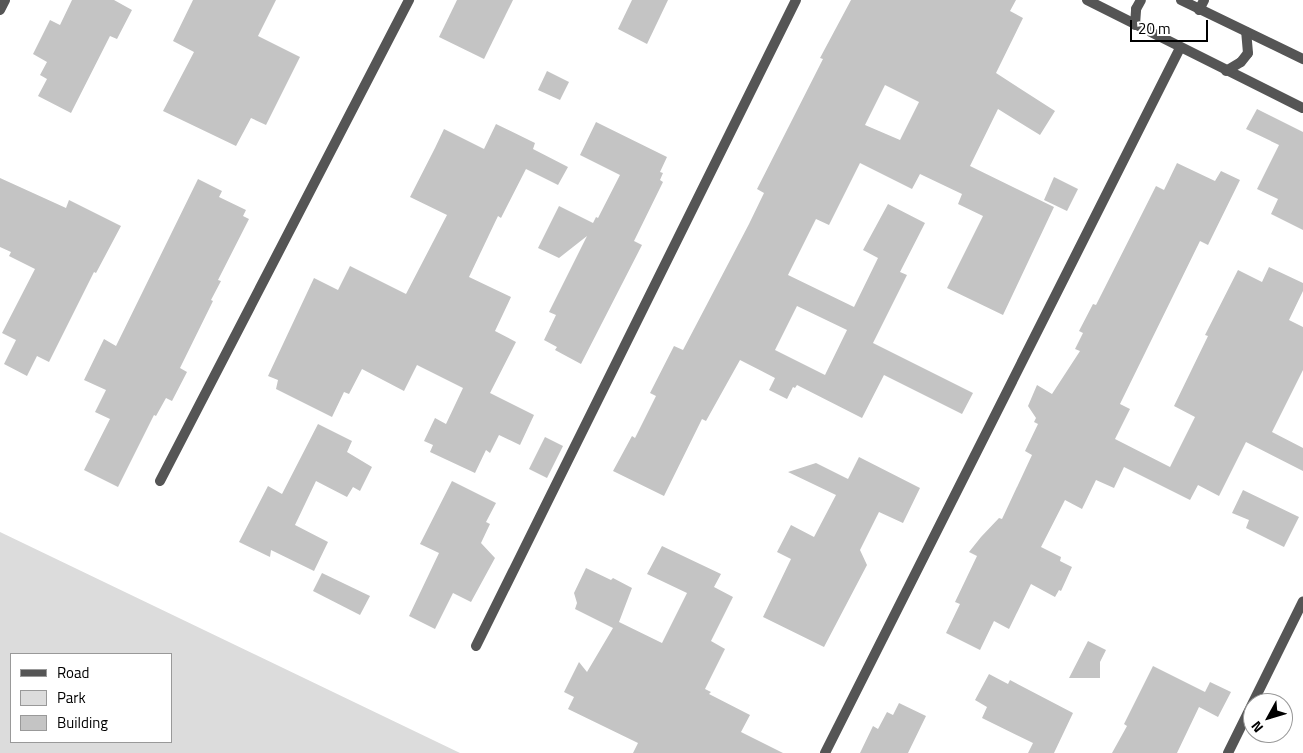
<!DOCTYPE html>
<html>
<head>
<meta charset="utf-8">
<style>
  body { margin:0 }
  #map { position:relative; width:1303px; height:753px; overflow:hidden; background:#fff; font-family:"Titillium Web",sans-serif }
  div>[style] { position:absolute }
  .green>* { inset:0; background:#dcdcdc }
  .building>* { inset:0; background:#c4c4c4 }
  .minor>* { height:10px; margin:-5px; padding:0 5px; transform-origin:5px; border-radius:5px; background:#555 }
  span { translate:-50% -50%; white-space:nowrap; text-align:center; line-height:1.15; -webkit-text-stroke:5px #fff; paint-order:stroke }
  .legend { position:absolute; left:10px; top:653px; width:162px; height:90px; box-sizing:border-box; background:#fff; border:1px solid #999; margin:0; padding:6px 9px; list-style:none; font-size:15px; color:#000 }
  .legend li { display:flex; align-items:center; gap:10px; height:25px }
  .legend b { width:25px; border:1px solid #999 }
  .north { position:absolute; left:1243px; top:693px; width:50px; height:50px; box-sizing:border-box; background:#fff; border:1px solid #999; border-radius:50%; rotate:231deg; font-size:14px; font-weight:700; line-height:20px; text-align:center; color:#000 }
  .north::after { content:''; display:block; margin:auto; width:18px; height:22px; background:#000; clip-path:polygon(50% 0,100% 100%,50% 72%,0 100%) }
  .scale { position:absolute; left:1130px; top:20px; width:78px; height:22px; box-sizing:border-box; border:2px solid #000; border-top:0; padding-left:6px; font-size:15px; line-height:18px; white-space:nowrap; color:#000; -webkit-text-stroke:4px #fff; paint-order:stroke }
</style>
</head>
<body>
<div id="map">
  <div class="green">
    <div style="clip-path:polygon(evenodd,0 532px,460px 753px,0 753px,0 532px,11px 654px,171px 654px,171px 742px,11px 742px,11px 654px)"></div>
  </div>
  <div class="building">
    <div style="clip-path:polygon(72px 0,114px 0,132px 10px,117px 39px,110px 36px,71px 113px,38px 96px,47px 79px,40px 75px,47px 62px,33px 54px,50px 20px,60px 25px)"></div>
    <div style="clip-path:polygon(193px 0,276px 0,258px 36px,300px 57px,266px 125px,251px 118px,236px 146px,163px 111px,194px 52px,173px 41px)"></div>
    <div style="clip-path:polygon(457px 0,513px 0,484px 59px,439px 37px)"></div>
    <div style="clip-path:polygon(632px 0,668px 0,647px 44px,618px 29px)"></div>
    <div style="clip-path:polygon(evenodd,851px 0,1016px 0,1010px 11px,1023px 18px,996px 73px,1055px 111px,1040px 135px,998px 109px,970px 166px,1054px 207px,1003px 315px,947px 288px,983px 216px,958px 204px,962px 194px,920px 174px,912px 189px,860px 163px,829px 225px,816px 219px,788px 275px,854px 307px,878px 258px,863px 250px,888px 204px,925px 223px,900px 272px,907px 275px,873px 343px,973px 393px,962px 414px,884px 375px,862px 418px,797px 385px,795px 388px,793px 387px,787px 399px,769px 390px,775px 378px,740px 360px,706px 421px,702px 419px,664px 496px,613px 471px,632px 436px,635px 438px,656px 396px,650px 393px,674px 346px,683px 350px,749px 224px,764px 193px,757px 189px,823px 59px,820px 58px,851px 0,885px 85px,919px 102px,900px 140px,865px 125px,885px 85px,851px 0,797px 306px,847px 330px,825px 375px,775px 350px,797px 306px)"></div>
    <div style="clip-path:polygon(547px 71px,569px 82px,560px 100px,538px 90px)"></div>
    <div style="clip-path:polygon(1257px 109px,1303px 132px,1303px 230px,1271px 214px,1278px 199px,1257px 189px,1279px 145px,1246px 129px)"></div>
    <div style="clip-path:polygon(596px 122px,667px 157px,660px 172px,663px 173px,660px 180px,663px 182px,634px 241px,642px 245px,581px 364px,555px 350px,557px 347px,544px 340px,556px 315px,549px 312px,587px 236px,559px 258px,538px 248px,559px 206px,593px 223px,596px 217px,598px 218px,620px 175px,580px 155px)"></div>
    <div style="clip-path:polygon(496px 124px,535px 143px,533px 149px,568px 167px,558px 185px,526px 169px,501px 218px,498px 216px,469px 277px,511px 297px,495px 331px,516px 342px,490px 393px,534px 415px,520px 445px,499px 435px,490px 453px,486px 450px,475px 473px,430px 452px,433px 445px,424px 441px,435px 418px,446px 424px,463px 388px,417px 365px,404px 391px,362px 369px,349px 394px,344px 392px,332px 417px,276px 389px,278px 380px,268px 376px,314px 278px,338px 290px,350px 266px,406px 294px,447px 215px,410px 197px,435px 148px,444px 129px,484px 149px)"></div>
    <div style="clip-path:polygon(1177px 163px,1215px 181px,1221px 171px,1240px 180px,1208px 245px,1200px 241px,1120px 404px,1130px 409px,1115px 439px,1170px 467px,1195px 417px,1174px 406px,1208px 336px,1205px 335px,1238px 270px,1262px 282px,1269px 267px,1303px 283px,1303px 291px,1289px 320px,1303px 327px,1303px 370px,1272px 432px,1303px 448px,1303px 471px,1246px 442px,1219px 496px,1198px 485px,1190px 500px,1124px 467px,1114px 488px,1096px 480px,1082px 509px,1065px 500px,1041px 547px,1061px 557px,1060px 561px,1072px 567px,1061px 591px,1059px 590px,1055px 597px,1031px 584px,1009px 629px,994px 621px,980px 650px,946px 633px,960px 604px,955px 602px,977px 556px,969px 552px,981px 537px,999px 518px,1002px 519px,1032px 455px,1025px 451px,1038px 424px,1034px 422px,1036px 418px,1028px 406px,1037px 385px,1052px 394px,1080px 351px,1075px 349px,1083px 333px,1079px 331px,1093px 304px,1096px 305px,1156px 186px,1164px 190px)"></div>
    <div style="clip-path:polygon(1054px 177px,1078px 189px,1067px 211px,1044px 200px)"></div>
    <div style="clip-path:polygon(0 178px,66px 208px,69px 200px,121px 226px,96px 273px,94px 272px,49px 362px,37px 356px,27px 376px,4px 364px,16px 340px,2px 333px,35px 269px,9px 256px,11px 252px,0 247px)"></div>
    <div style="clip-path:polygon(198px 179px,222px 191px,219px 197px,246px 210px,243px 216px,249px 219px,218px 280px,221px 281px,211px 300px,213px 301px,180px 368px,187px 372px,172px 401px,166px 398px,156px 416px,154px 415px,118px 487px,84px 470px,110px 419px,95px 412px,106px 390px,84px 380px,104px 339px,116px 346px)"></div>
    <div style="clip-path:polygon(318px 424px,352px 441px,347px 452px,372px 467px,360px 491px,353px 487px,347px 497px,316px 481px,295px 525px,328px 542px,314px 571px,271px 550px,270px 557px,239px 542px,268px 486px,282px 494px)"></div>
    <div style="clip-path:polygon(545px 437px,563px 446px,547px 478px,529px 469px)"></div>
    <div style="clip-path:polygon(859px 457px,920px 488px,903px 523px,879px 512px,860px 550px,867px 565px,824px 647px,763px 617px,791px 559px,777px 552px,791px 525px,814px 537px,836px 495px,788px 472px,816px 463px,848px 479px)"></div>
    <div style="clip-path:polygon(452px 481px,496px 503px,486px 522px,490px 524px,481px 543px,495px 558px,471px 602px,453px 593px,435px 629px,409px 616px,439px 553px,420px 544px)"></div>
    <div style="clip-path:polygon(1243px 490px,1299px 517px,1284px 547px,1246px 528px,1249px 520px,1232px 513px)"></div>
    <div style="clip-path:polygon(662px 546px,721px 574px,714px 587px,733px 597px,711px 641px,725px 649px,705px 689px,711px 692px,709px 694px,750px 715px,741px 732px,783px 753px,633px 753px,638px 743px,568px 709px,574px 697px,564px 692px,579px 662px,587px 672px,613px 628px,575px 609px,577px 603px,574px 593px,586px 568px,611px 580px,613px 578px,632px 588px,619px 622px,662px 643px,687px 593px,647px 574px)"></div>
    <div style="clip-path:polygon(322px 573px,370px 596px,360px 615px,313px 591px)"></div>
    <div style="clip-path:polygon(1088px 641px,1106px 650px,1100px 662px,1100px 678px,1069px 678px)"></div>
    <div style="clip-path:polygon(1153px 666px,1205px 692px,1210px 682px,1231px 692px,1218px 717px,1199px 707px,1177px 753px,1112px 753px,1127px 726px,1124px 724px)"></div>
    <div style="clip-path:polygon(989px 674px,1008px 684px,1010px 680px,1073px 713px,1054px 753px,1028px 753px,1033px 743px,982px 718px,987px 707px,975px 700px)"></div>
    <div style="clip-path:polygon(899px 703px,926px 716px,908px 753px,860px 753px,873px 726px,878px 729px,887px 712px,893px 715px)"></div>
  </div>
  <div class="minor">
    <div style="left:1087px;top:0;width:241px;rotate:26.6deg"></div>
    <div style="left:1181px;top:0;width:136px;rotate:25.8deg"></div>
    <div style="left:0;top:10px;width:11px;rotate:-63deg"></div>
    <div style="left:1199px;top:10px;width:11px;rotate:-63deg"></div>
    <div style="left:1135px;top:25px;width:16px;rotate:-86deg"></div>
    <div style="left:1136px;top:9px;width:10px;rotate:-61deg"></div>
    <div style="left:1226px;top:71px;width:17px;rotate:-31deg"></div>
    <div style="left:1241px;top:62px;width:11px;rotate:-52deg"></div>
    <div style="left:1248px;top:53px;width:21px;rotate:-95deg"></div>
    <div style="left:160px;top:481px;width:542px;rotate:-62.63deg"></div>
    <div style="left:476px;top:646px;width:721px;rotate:-63.65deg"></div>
    <div style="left:825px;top:753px;width:789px;rotate:-63.27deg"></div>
    <div style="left:1228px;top:753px;width:169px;rotate:-63.7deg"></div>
  </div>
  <ul class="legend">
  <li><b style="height:6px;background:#555"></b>Road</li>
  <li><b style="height:14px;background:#dcdcdc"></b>Park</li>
  <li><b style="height:14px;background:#c4c4c4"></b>Building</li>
  </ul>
  <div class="north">N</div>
  <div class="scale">20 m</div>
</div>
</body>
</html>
